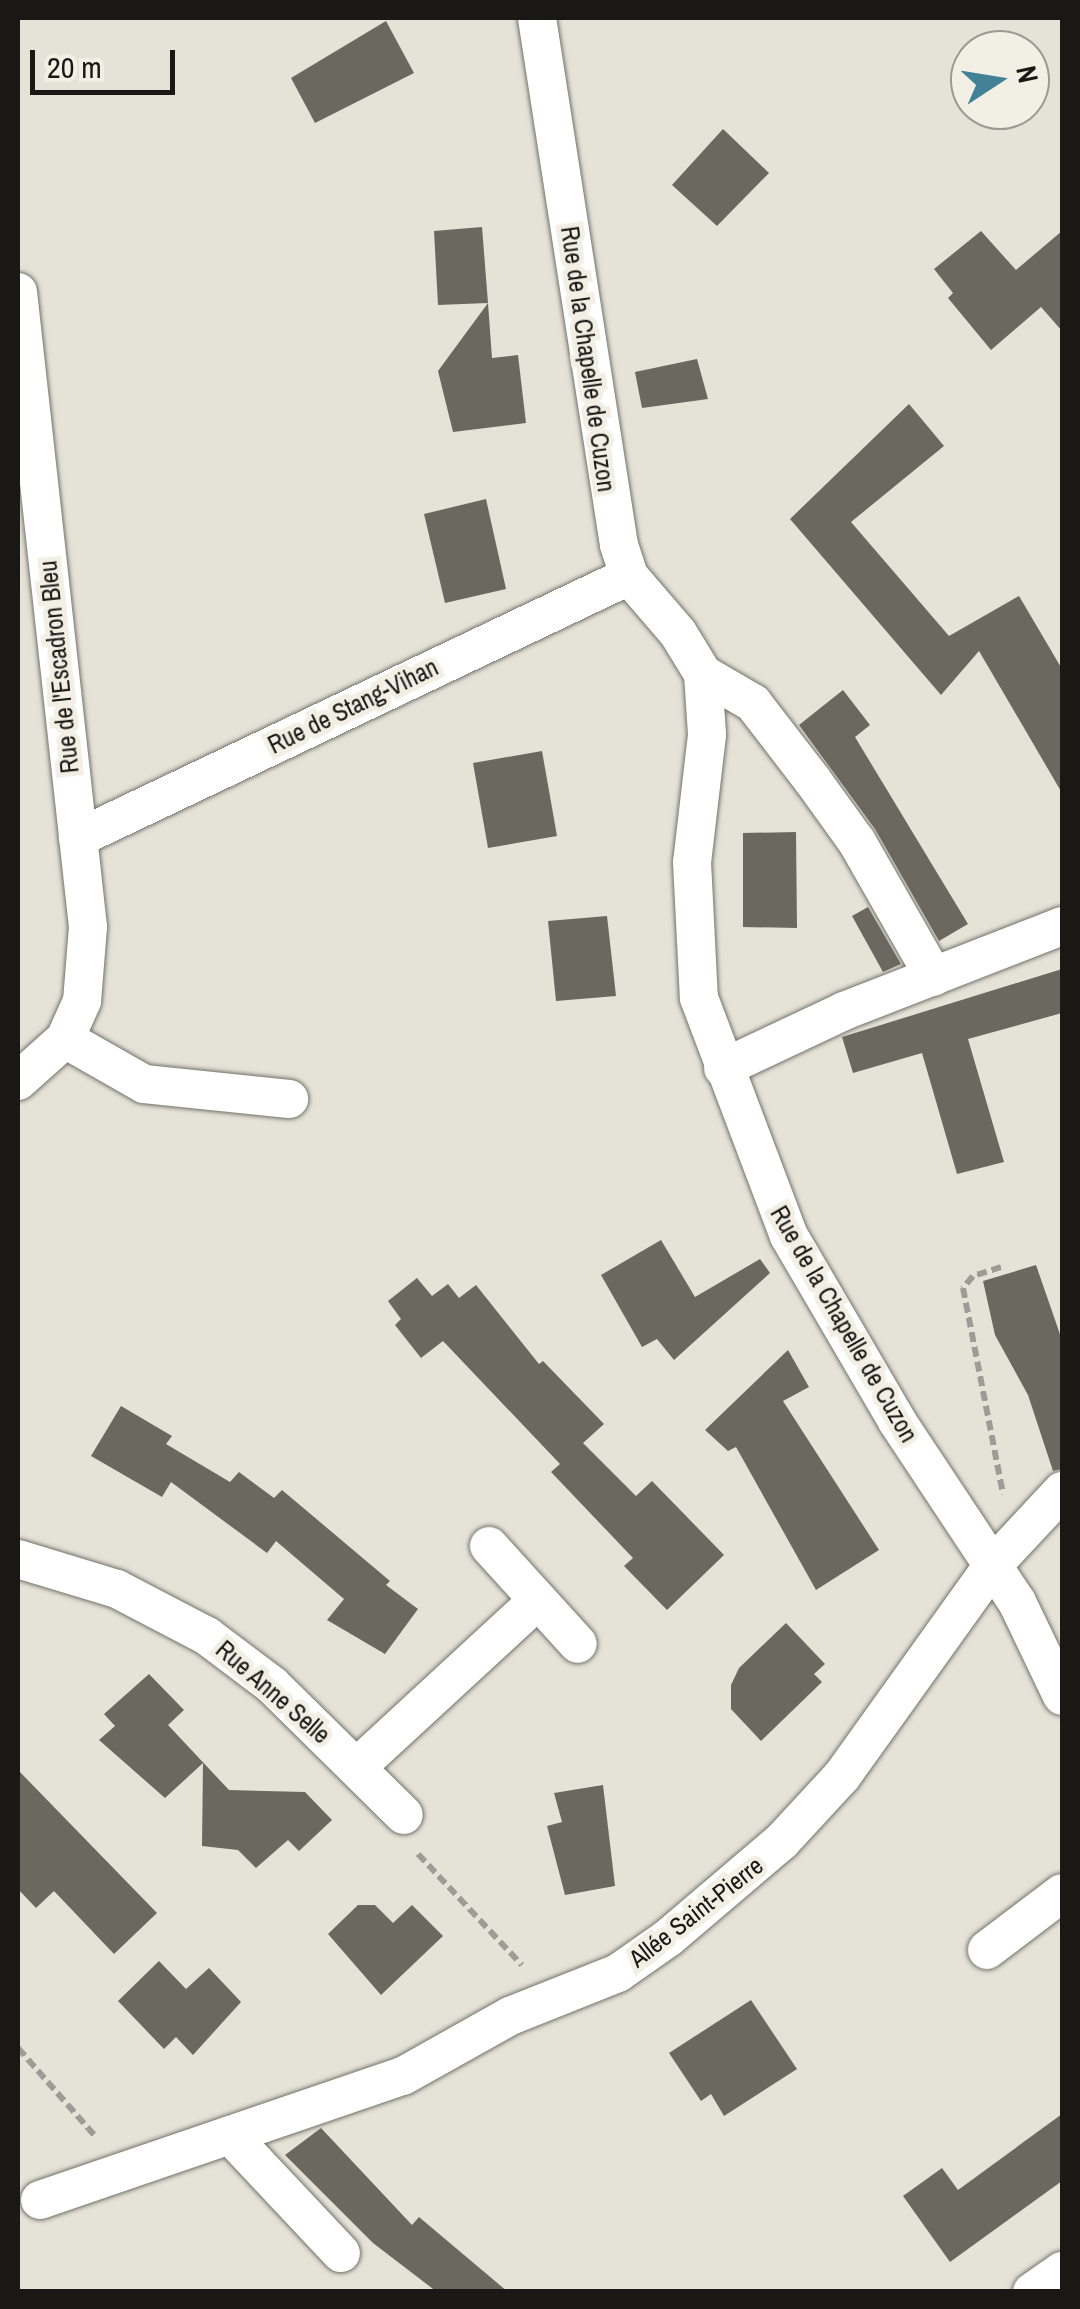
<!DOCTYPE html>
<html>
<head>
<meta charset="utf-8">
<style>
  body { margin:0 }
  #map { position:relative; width:1080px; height:2309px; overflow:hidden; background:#e5e3d8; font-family:"Archivo Narrow",sans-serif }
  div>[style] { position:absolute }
  .building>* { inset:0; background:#6b685f }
  .path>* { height:6px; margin-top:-3px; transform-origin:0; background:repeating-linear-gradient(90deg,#9e9c94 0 10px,transparent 0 15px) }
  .roads { filter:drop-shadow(0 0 2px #747269) drop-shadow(0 0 2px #747269) }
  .minor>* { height:38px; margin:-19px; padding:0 19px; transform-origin:19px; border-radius:19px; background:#fff }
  span { translate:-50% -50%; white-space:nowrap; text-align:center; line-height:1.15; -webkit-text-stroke:10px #f2f0e5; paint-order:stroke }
  .street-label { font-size:25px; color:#191815 }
  .frame { position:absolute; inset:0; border:20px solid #191815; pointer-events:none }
  .north { position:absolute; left:950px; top:30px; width:100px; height:100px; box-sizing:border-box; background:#f2f0e5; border:2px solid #9b9a92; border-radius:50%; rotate:78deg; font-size:28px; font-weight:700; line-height:40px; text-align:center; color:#191815 }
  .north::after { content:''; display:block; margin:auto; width:35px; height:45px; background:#438197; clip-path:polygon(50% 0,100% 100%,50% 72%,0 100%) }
  .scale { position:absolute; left:30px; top:50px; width:145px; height:45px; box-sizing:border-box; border:5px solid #191815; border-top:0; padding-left:12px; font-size:30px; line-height:35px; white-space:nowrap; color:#191815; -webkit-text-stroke:8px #f2f0e5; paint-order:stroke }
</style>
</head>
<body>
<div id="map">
  <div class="building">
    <div style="clip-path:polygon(386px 21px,414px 73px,315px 123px,291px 78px)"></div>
    <div style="clip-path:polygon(723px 129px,769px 173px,717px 226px,672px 185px)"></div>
    <div style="clip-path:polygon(482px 227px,488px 303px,438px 305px,434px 231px)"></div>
    <div style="clip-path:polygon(981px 231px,1016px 270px,1062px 231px,1062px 331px,1041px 307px,991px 350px,948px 298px,953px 293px,934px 269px)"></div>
    <div style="clip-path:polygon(488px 303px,492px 358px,518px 355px,526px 423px,453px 432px,438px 371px)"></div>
    <div style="clip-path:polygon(697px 359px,708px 399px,642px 408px,635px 372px)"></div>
    <div style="clip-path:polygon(909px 404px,944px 446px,851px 522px,949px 636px,1019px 596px,1062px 669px,1062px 793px,979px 651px,941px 695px,790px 519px)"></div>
    <div style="clip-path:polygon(486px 499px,506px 589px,445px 603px,424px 514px)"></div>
    <div style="clip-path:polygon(843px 690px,870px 725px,855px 737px,968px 924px,939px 941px,875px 829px,799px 725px)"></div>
    <div style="clip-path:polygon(542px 751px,557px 836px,488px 848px,473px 763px)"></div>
    <div style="clip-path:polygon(796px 832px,797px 928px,743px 927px,743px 833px)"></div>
    <div style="clip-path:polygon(868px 907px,901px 964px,883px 972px,852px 916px)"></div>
    <div style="clip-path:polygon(607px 916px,616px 996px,556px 1001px,548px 921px)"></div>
    <div style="clip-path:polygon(1062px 969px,1062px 1013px,968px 1039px,1004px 1162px,957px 1174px,922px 1053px,853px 1073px,842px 1037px)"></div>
    <div style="clip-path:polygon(661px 1240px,695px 1297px,760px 1259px,770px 1273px,674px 1360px,657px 1339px,642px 1347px,601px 1275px)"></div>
    <div style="clip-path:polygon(1036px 1265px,1062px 1340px,1062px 1469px,1053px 1471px,1028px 1395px,995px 1335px,983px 1281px)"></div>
    <div style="clip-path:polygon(417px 1278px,432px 1296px,448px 1284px,459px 1298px,476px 1285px,539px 1364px,543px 1361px,604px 1424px,583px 1443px,636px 1496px,652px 1481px,724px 1555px,667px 1610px,624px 1566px,633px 1558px,551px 1472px,560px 1464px,443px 1341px,421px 1358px,395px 1325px,401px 1319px,388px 1301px)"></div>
    <div style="clip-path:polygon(788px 1350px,809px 1387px,783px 1401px,879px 1550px,816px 1590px,736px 1447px,728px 1451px,705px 1430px)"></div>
    <div style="clip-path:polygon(121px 1406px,172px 1436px,166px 1444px,230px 1482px,239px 1472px,274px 1498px,282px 1490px,390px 1581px,386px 1585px,418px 1609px,385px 1654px,327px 1620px,344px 1599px,276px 1541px,267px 1553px,171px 1482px,162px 1497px,91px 1456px)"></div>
    <div style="clip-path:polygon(786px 1623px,825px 1664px,814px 1674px,822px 1682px,761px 1741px,731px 1709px,731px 1685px,739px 1668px)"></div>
    <div style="clip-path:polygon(149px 1674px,184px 1710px,168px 1725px,229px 1790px,305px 1792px,332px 1820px,299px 1851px,288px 1840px,256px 1868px,238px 1850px,202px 1846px,203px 1763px,165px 1798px,99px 1740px,115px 1726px,104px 1714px)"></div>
    <div style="clip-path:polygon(18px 1770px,157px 1913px,114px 1954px,54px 1891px,36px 1908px,18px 1889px)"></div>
    <div style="clip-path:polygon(603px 1785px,615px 1886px,565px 1895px,547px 1826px,562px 1822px,554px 1793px)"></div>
    <div style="clip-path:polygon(358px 1905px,375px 1905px,393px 1923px,412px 1905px,443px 1936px,381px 1995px,328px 1934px)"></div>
    <div style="clip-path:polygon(159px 1961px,186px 1989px,209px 1968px,241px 2002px,193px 2055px,176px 2037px,164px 2049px,118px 2001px)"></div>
    <div style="clip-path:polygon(751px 2000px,797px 2069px,724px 2116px,711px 2094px,701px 2101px,669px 2053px)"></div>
    <div style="clip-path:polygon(1062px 2114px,1062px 2181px,950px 2262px,903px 2196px,942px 2168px,958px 2190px)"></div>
    <div style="clip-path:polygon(321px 2128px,412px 2225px,419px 2217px,508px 2292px,437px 2292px,373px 2243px,285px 2155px)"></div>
  </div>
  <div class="path">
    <div style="left:1001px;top:1267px;width:29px;rotate:162deg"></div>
    <div style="left:973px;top:1276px;width:16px;rotate:130deg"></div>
    <div style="left:963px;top:1288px;width:210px;rotate:79deg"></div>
    <div style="left:418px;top:1854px;width:152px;rotate:46.9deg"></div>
    <div style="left:18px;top:2048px;width:118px;rotate:48.8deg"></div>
  </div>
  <div class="roads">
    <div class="minor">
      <div style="left:537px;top:18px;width:533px;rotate:81.16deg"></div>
      <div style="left:619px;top:545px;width:33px;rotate:72deg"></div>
      <div style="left:629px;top:576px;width:75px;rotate:49.3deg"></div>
      <div style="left:678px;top:633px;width:48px;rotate:58.6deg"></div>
      <div style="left:703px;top:674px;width:61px;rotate:86.2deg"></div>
      <div style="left:707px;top:735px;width:128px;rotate:96.7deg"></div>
      <div style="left:692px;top:862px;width:136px;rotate:87.1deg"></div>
      <div style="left:699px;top:998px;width:254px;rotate:69.3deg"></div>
      <div style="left:789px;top:1236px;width:214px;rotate:59.7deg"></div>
      <div style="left:897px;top:1421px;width:217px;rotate:56.5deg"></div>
      <div style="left:1017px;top:1602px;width:104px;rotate:64.4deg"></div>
      <div style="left:18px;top:292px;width:639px;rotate:83.71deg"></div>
      <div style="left:88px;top:927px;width:74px;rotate:94.6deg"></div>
      <div style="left:82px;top:1001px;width:42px;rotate:114.1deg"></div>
      <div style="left:65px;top:1039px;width:63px;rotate:138.2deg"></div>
      <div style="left:703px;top:674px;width:58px;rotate:30.1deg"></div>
      <div style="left:753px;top:703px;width:98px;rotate:52.4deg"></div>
      <div style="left:813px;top:781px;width:75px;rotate:54.2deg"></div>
      <div style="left:857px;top:842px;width:155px;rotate:60.3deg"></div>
      <div style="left:78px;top:838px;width:610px;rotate:-25.43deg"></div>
      <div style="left:65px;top:1039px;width:91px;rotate:29.7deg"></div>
      <div style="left:144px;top:1084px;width:146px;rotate:5.9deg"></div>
      <div style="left:723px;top:1068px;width:134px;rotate:-25.2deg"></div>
      <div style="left:844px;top:1011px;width:234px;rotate:-21.3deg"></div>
      <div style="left:489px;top:1546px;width:132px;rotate:47.8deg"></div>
      <div style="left:18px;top:1559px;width:103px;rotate:16.9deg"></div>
      <div style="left:117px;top:1589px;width:102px;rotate:27.6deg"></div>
      <div style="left:207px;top:1636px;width:81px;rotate:37deg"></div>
      <div style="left:272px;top:1685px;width:185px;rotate:44.6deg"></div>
      <div style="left:357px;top:1767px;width:246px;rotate:-42.7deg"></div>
      <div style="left:987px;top:1950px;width:94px;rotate:-37.2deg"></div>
      <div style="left:230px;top:2135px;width:162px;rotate:46.8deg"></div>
      <div style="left:40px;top:2200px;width:384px;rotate:-18.9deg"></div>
      <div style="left:403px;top:2076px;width:123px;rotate:-29.3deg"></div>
      <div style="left:510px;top:2016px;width:116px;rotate:-21.7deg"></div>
      <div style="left:618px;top:1973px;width:61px;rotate:-35deg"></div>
      <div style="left:668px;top:1938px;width:150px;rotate:-40.4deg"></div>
      <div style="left:782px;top:1841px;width:88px;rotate:-47.3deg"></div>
      <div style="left:842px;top:1776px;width:261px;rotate:-54.4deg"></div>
      <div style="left:994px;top:1564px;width:100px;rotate:-47deg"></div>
      <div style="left:1032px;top:2292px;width:37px;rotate:-35deg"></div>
    </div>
  </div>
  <div class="street-label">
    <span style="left:588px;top:359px;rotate:82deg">Rue de la Chapelle de Cuzon</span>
    <span style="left:59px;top:667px;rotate:-96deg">Rue de l'Escadron Bleu</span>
    <span style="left:353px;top:706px;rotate:-26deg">Rue de Stang-Vihan</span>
    <span style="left:844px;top:1324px;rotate:60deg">Rue de la Chapelle de Cuzon</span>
    <span style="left:273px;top:1692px;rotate:41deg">Rue Anne Selle</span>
    <span style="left:696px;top:1912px;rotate:-38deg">Allée Saint-Pierre</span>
  </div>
  <div class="frame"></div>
  <div class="north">N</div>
  <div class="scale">20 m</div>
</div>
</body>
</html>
